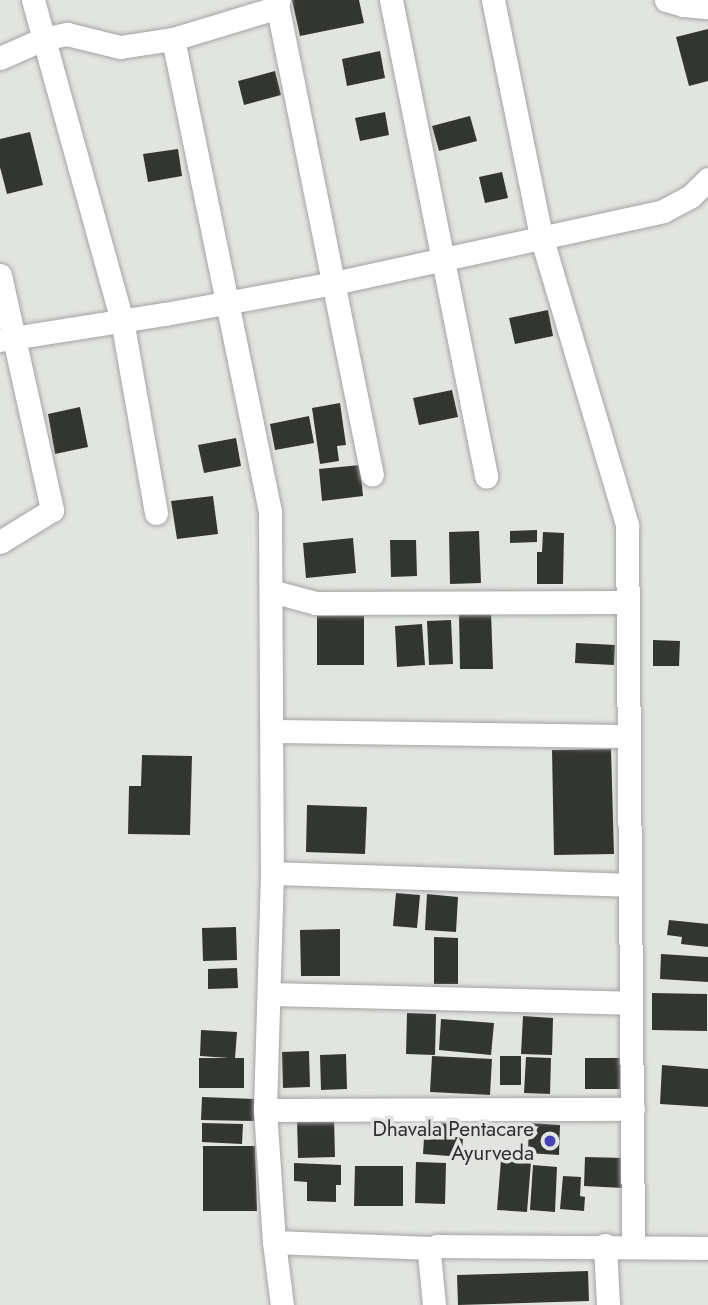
<!DOCTYPE html>
<html>
<head>
<meta charset="utf-8">
<style>
  body { margin:0 }
  #map { position:relative; width:708px; height:1305px; overflow:hidden; background:#e2e4e1; font-family:Jost,sans-serif }
  div>[style] { position:absolute }
  .building>* { inset:0; background:#333532 }
  .roads { filter:drop-shadow(0 0 2px #a3a5a2) drop-shadow(0 0 2px #a3a5a2) }
  .street>* { height:23px; margin:-11.5px; padding:0 11.5px; transform-origin:11.5px; border-radius:11.5px; background:#fff }
  .dots>* { width:19px; height:19px; translate:-50% -50%; box-sizing:border-box; border:4px solid #e2e4e1; border-radius:50% }
  span { translate:-50% -50%; white-space:nowrap; text-align:center; line-height:1.15; -webkit-text-stroke:7px #e2e4e1; paint-order:stroke }
  .poi-label { font-size:21px; color:#2e2f2e }
  .right { translate:-100% -50%; text-align:right }
</style>
</head>
<body>
<div id="map">
  <div class="building">
    <div style="clip-path:polygon(292px 0,359px 0,364px 23px,300px 36px)"></div>
    <div style="clip-path:polygon(708px 29px,708px 81px,689px 86px,676px 37px)"></div>
    <div style="clip-path:polygon(380px 51px,385px 78px,347px 86px,342px 59px)"></div>
    <div style="clip-path:polygon(275px 71px,281px 95px,244px 105px,238px 81px)"></div>
    <div style="clip-path:polygon(385px 112px,389px 135px,360px 141px,355px 118px)"></div>
    <div style="clip-path:polygon(470px 116px,477px 141px,439px 151px,432px 126px)"></div>
    <div style="clip-path:polygon(30px 132px,43px 185px,7px 194px,0 167px,0 139px)"></div>
    <div style="clip-path:polygon(178px 149px,182px 176px,148px 182px,143px 154px)"></div>
    <div style="clip-path:polygon(502px 172px,508px 198px,485px 203px,479px 177px)"></div>
    <div style="clip-path:polygon(548px 310px,553px 336px,515px 344px,509px 318px)"></div>
    <div style="clip-path:polygon(452px 390px,458px 417px,419px 425px,413px 398px)"></div>
    <div style="clip-path:polygon(340px 403px,346px 445px,337px 446px,339px 461px,320px 464px,312px 408px)"></div>
    <div style="clip-path:polygon(80px 407px,88px 447px,55px 454px,48px 414px)"></div>
    <div style="clip-path:polygon(309px 416px,314px 443px,275px 450px,270px 424px)"></div>
    <div style="clip-path:polygon(236px 438px,241px 466px,204px 473px,198px 445px)"></div>
    <div style="clip-path:polygon(360px 465px,363px 496px,322px 501px,319px 469px)"></div>
    <div style="clip-path:polygon(213px 496px,218px 534px,177px 539px,171px 501px)"></div>
    <div style="clip-path:polygon(537px 530px,537px 542px,510px 543px,510px 531px)"></div>
    <div style="clip-path:polygon(479px 531px,481px 583px,450px 584px,449px 532px)"></div>
    <div style="clip-path:polygon(543px 532px,564px 533px,563px 584px,537px 584px,537px 552px,542px 552px)"></div>
    <div style="clip-path:polygon(353px 538px,356px 573px,306px 578px,303px 543px)"></div>
    <div style="clip-path:polygon(390px 540px,416px 540px,417px 576px,391px 577px)"></div>
    <div style="clip-path:polygon(459px 612px,491px 612px,493px 669px,460px 669px)"></div>
    <div style="clip-path:polygon(317px 616px,364px 616px,364px 665px,317px 665px)"></div>
    <div style="clip-path:polygon(451px 620px,453px 664px,429px 665px,427px 621px)"></div>
    <div style="clip-path:polygon(422px 624px,425px 665px,397px 667px,395px 626px)"></div>
    <div style="clip-path:polygon(653px 640px,680px 641px,679px 666px,653px 666px)"></div>
    <div style="clip-path:polygon(576px 643px,615px 645px,614px 665px,575px 663px)"></div>
    <div style="clip-path:polygon(611px 749px,614px 854px,554px 855px,552px 750px)"></div>
    <div style="clip-path:polygon(142px 755px,192px 756px,190px 835px,128px 834px,129px 786px,141px 786px)"></div>
    <div style="clip-path:polygon(307px 805px,367px 807px,365px 854px,306px 852px)"></div>
    <div style="clip-path:polygon(396px 893px,420px 895px,417px 928px,393px 926px)"></div>
    <div style="clip-path:polygon(427px 894px,458px 897px,456px 932px,425px 930px)"></div>
    <div style="clip-path:polygon(669px 920px,708px 924px,708px 947px,681px 944px,682px 937px,667px 935px)"></div>
    <div style="clip-path:polygon(236px 927px,237px 960px,203px 961px,202px 928px)"></div>
    <div style="clip-path:polygon(340px 929px,340px 976px,301px 976px,300px 930px)"></div>
    <div style="clip-path:polygon(434px 937px,458px 938px,458px 984px,434px 984px)"></div>
    <div style="clip-path:polygon(661px 954px,708px 957px,708px 982px,660px 979px)"></div>
    <div style="clip-path:polygon(237px 968px,238px 988px,208px 989px,208px 969px)"></div>
    <div style="clip-path:polygon(652px 993px,707px 994px,707px 1031px,652px 1030px)"></div>
    <div style="clip-path:polygon(407px 1013px,436px 1014px,435px 1055px,406px 1054px)"></div>
    <div style="clip-path:polygon(523px 1016px,553px 1018px,552px 1055px,521px 1054px)"></div>
    <div style="clip-path:polygon(441px 1019px,494px 1023px,491px 1055px,439px 1050px)"></div>
    <div style="clip-path:polygon(201px 1030px,237px 1032px,235px 1058px,244px 1058px,244px 1088px,199px 1088px,199px 1058px,229px 1058px,200px 1056px)"></div>
    <div style="clip-path:polygon(309px 1051px,310px 1087px,283px 1088px,282px 1052px)"></div>
    <div style="clip-path:polygon(346px 1054px,347px 1089px,321px 1090px,320px 1055px)"></div>
    <div style="clip-path:polygon(432px 1056px,492px 1059px,490px 1095px,430px 1092px)"></div>
    <div style="clip-path:polygon(500px 1056px,521px 1056px,521px 1085px,500px 1085px)"></div>
    <div style="clip-path:polygon(526px 1057px,551px 1058px,550px 1094px,524px 1093px)"></div>
    <div style="clip-path:polygon(585px 1058px,620px 1058px,620px 1089px,585px 1089px)"></div>
    <div style="clip-path:polygon(662px 1065px,708px 1069px,708px 1107px,660px 1104px)"></div>
    <div style="clip-path:polygon(202px 1097px,255px 1099px,254px 1121px,201px 1120px)"></div>
    <div style="clip-path:polygon(297px 1118px,334px 1118px,335px 1157px,298px 1158px)"></div>
    <div style="clip-path:polygon(425px 1122px,451px 1124px,451px 1137px,463px 1137px,462px 1157px,423px 1154px)"></div>
    <div style="clip-path:polygon(202px 1123px,243px 1124px,242px 1144px,202px 1142px)"></div>
    <div style="clip-path:polygon(529px 1123px,560px 1125px,559px 1155px,528px 1153px)"></div>
    <div style="clip-path:polygon(203px 1146px,255px 1146px,257px 1211px,203px 1211px)"></div>
    <div style="clip-path:polygon(585px 1157px,624px 1158px,623px 1188px,584px 1186px)"></div>
    <div style="clip-path:polygon(501px 1160px,531px 1162px,527px 1212px,497px 1210px)"></div>
    <div style="clip-path:polygon(416px 1162px,446px 1163px,445px 1204px,415px 1203px)"></div>
    <div style="clip-path:polygon(294px 1163px,341px 1165px,341px 1185px,336px 1185px,336px 1202px,307px 1201px,307px 1182px,294px 1181px)"></div>
    <div style="clip-path:polygon(533px 1165px,557px 1167px,555px 1212px,530px 1210px)"></div>
    <div style="clip-path:polygon(355px 1166px,403px 1166px,403px 1206px,354px 1206px)"></div>
    <div style="clip-path:polygon(563px 1176px,581px 1177px,580px 1196px,585px 1197px,584px 1211px,560px 1209px)"></div>
    <div style="clip-path:polygon(588px 1271px,589px 1301px,458px 1305px,457px 1275px)"></div>
  </div>
  <div class="roads">
    <div class="street">
      <div style="left:33px;top:0;width:332px;rotate:74.5deg"></div>
      <div style="left:122px;top:320px;width:196px;rotate:80deg"></div>
      <div style="left:391px;top:0;width:486px;rotate:78.7deg"></div>
      <div style="left:493px;top:0;width:241px;rotate:78.5deg"></div>
      <div style="left:541px;top:236px;width:302px;rotate:73.4deg"></div>
      <div style="left:627px;top:525px;width:721px;rotate:89.52deg"></div>
      <div style="left:666px;top:0;width:18px;rotate:16deg"></div>
      <div style="left:683px;top:5px;width:25px;rotate:5deg"></div>
      <div style="left:277px;top:4px;width:480px;rotate:78.6deg"></div>
      <div style="left:173px;top:39px;width:482px;rotate:78.4deg"></div>
      <div style="left:270px;top:511px;width:362px;rotate:89.7deg"></div>
      <div style="left:272px;top:873px;width:237px;rotate:91.7deg"></div>
      <div style="left:265px;top:1110px;width:132px;rotate:86.1deg"></div>
      <div style="left:274px;top:1242px;width:64px;rotate:82.8deg"></div>
      <div style="left:0;top:58px;width:47px;rotate:-23.8deg"></div>
      <div style="left:43px;top:39px;width:25px;rotate:-12deg"></div>
      <div style="left:67px;top:34px;width:55px;rotate:13.8deg"></div>
      <div style="left:120px;top:47px;width:54px;rotate:-8.6deg"></div>
      <div style="left:173px;top:39px;width:100px;rotate:-16.8deg"></div>
      <div style="left:269px;top:10px;width:14px;rotate:-45deg"></div>
      <div style="left:0;top:275px;width:241px;rotate:77.5deg"></div>
      <div style="left:52px;top:510px;width:61px;rotate:148.4deg"></div>
      <div style="left:0;top:340px;width:167px;rotate:-9deg"></div>
      <div style="left:165px;top:314px;width:172px;rotate:-10.4deg"></div>
      <div style="left:334px;top:283px;width:337px;rotate:-12.3deg"></div>
      <div style="left:663px;top:211px;width:32px;rotate:-28deg"></div>
      <div style="left:691px;top:196px;width:24px;rotate:-45deg"></div>
      <div style="left:271px;top:591px;width:47px;rotate:14.9deg"></div>
      <div style="left:316px;top:603px;width:311px;rotate:-0.2deg"></div>
      <div style="left:272px;top:731px;width:356px;rotate:0.8deg"></div>
      <div style="left:272px;top:873px;width:357px;rotate:1.9deg"></div>
      <div style="left:270px;top:994px;width:361px;rotate:1.4deg"></div>
      <div style="left:265px;top:1110px;width:368px;rotate:-0.2deg"></div>
      <div style="left:274px;top:1242px;width:158px;rotate:2.2deg"></div>
      <div style="left:605px;top:1245px;width:60px;rotate:87.1deg"></div>
      <div style="left:434px;top:1305px;width:52px;rotate:-95.5deg"></div>
      <div style="left:429px;top:1253px;width:11px;rotate:-41deg"></div>
      <div style="left:437px;top:1246px;width:271px;rotate:0.4deg"></div>
    </div>
  </div>
  <div class="dots">
    <div style="left:550px;top:1141px;background:#4440b6"></div>
  </div>
  <div class="poi-label">
    <span class="right" style="left:534px;top:1141px">Dhavala Pentacare<br>Ayurveda</span>
  </div>
</div>
</body>
</html>
